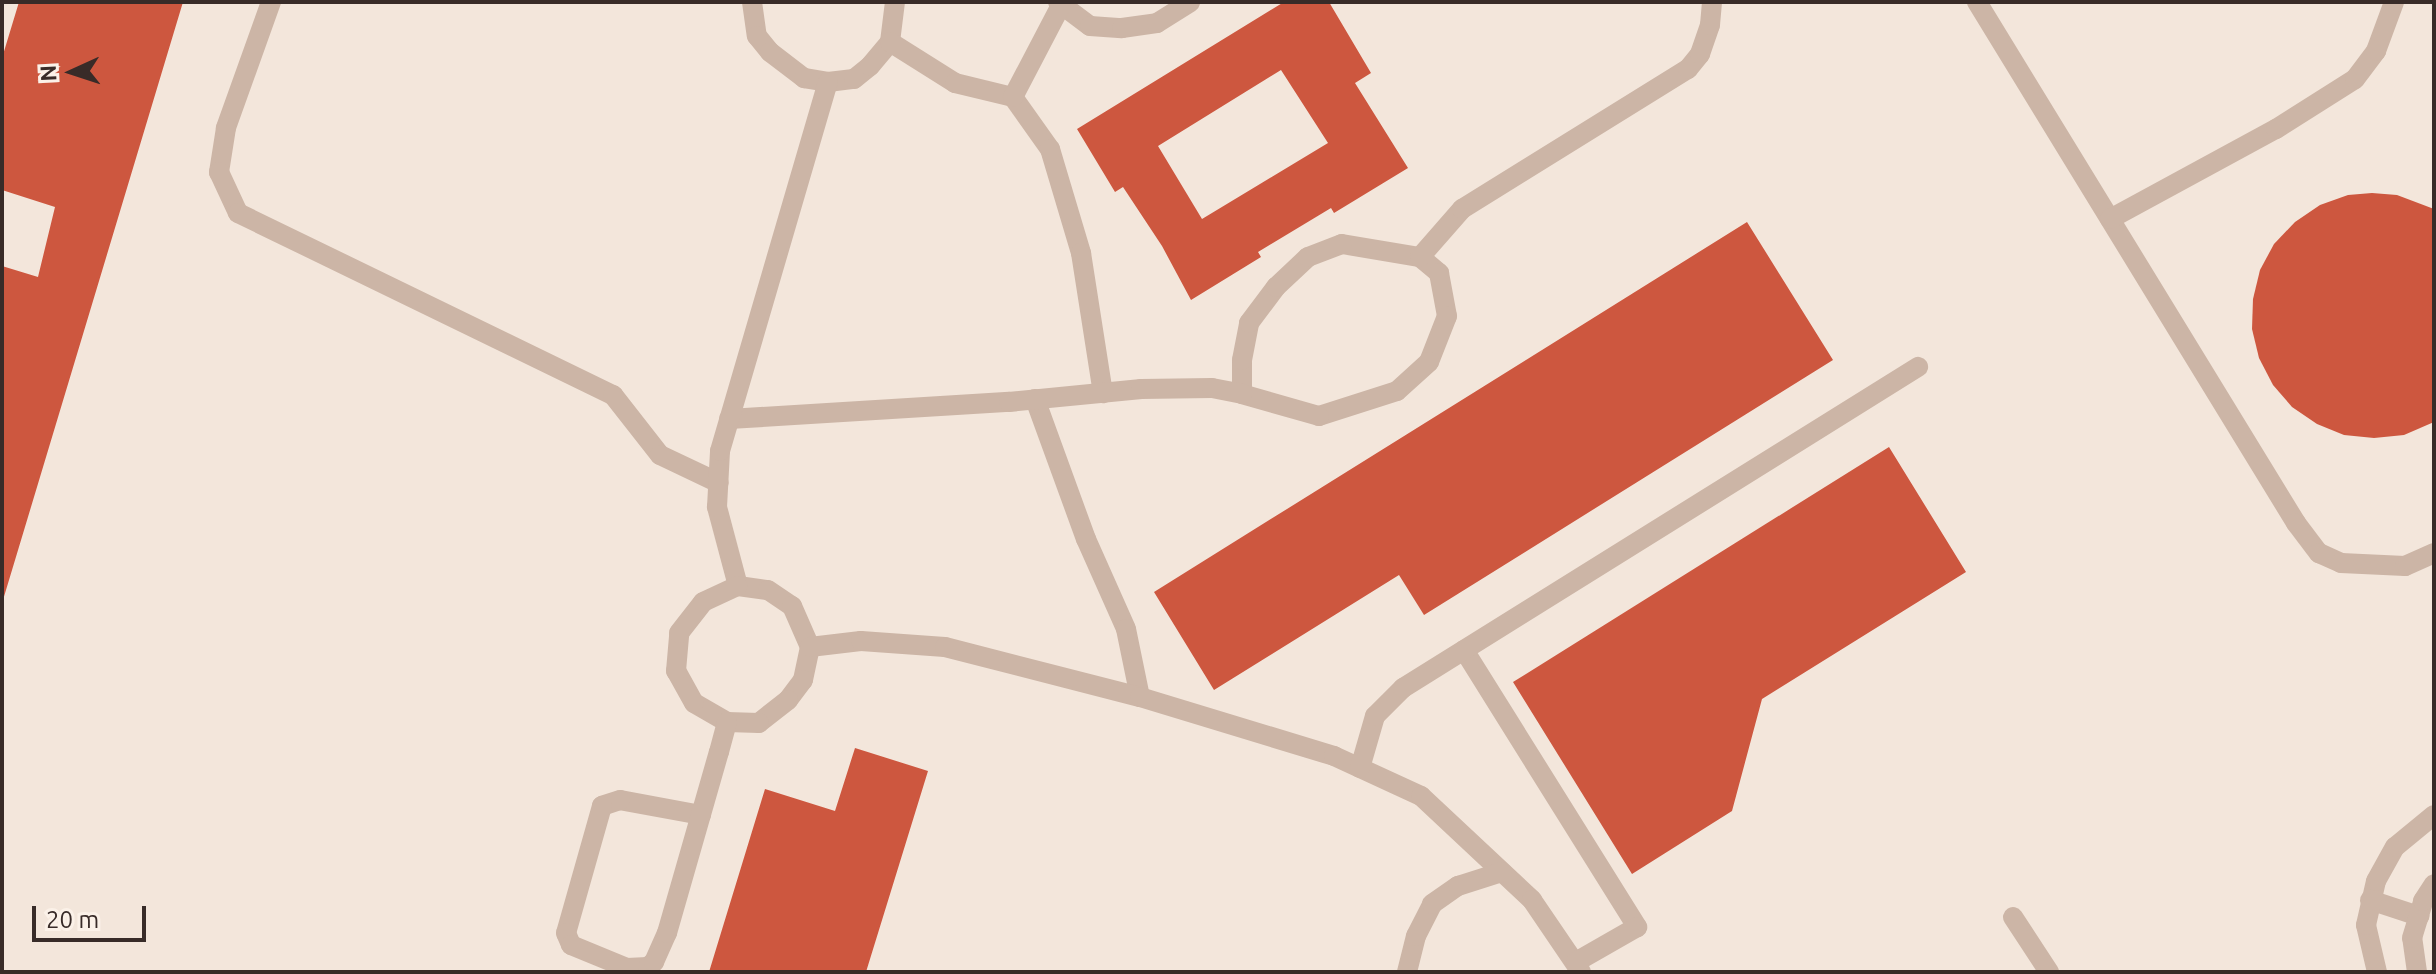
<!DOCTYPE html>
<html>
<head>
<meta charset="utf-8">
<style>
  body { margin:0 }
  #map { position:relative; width:2436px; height:974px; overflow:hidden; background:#f3e6db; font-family:Ubuntu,sans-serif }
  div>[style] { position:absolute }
  .building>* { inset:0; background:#cd573f }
  .minor>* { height:20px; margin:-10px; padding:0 10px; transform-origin:10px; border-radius:10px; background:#ccb5a6 }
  span { translate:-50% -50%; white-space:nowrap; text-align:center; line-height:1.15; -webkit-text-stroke:6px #fbf1e8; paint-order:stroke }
  .frame { position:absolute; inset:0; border:4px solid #382b28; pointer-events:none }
  .north { position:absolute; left:32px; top:32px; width:80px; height:80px; -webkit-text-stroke:6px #fbf1e8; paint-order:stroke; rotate:267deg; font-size:22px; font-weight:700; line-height:32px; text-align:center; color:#382b28 }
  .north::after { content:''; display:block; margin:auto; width:28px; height:36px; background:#382b28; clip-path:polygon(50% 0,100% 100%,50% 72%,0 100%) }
  .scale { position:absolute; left:32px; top:906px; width:114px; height:36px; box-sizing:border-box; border:4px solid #382b28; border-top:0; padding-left:10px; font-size:24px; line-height:28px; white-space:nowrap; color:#382b28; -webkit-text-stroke:6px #fbf1e8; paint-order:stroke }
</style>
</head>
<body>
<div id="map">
  <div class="building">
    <div style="clip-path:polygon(19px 2px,183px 2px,3px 600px,2px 266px,38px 277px,55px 207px,2px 190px,2px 58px)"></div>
    <div style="clip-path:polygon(evenodd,1284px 2px,1329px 2px,1371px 73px,1355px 83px,1408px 168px,1334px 213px,1331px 208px,1258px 252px,1261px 257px,1191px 300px,1162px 246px,1123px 187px,1115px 192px,1077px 129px,1284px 2px,1281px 70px,1328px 143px,1202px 219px,1158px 146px,1281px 70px)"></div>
    <div style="clip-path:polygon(2372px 193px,2397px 195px,2434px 209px,2434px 422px,2404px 435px,2374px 438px,2344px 435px,2317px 424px,2292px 407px,2273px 385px,2259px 358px,2252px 329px,2253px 299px,2260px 270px,2274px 244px,2295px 222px,2320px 205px,2348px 195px)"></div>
    <div style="clip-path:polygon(1747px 222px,1833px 360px,1424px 615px,1399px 575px,1214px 690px,1154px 592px)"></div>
    <div style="clip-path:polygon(1889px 447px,1966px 572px,1762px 699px,1732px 811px,1632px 874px,1513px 682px)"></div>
    <div style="clip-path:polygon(855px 748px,928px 771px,866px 972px,709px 972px,765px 789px,835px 811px)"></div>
  </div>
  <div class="minor">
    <div style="left:271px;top:2px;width:134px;rotate:109.7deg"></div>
    <div style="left:226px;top:128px;width:45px;rotate:99deg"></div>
    <div style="left:219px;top:172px;width:45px;rotate:65.1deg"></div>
    <div style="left:238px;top:213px;width:417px;rotate:25.9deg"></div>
    <div style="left:613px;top:395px;width:76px;rotate:51.9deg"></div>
    <div style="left:660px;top:455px;width:65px;rotate:25.4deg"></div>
    <div style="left:752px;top:2px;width:34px;rotate:82deg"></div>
    <div style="left:757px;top:36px;width:21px;rotate:51deg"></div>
    <div style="left:770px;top:52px;width:43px;rotate:37.4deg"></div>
    <div style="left:804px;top:78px;width:24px;rotate:9deg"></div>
    <div style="left:828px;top:82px;width:26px;rotate:-7deg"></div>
    <div style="left:854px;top:79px;width:21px;rotate:-39deg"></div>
    <div style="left:870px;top:66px;width:31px;rotate:-50deg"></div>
    <div style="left:890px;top:42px;width:40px;rotate:-82.9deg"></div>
    <div style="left:1058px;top:2px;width:40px;rotate:37deg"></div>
    <div style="left:1090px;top:26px;width:32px;rotate:4deg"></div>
    <div style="left:1122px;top:28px;width:35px;rotate:-8deg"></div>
    <div style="left:1157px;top:23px;width:39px;rotate:-32deg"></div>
    <div style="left:1977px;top:2px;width:611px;rotate:58.52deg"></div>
    <div style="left:2296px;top:523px;width:38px;rotate:53deg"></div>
    <div style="left:2319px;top:553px;width:24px;rotate:24deg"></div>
    <div style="left:2341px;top:563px;width:64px;rotate:2.7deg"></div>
    <div style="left:2405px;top:566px;width:32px;rotate:-24deg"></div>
    <div style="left:890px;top:42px;width:77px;rotate:32.2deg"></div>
    <div style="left:955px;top:83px;width:60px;rotate:13.6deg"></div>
    <div style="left:1013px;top:97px;width:64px;rotate:54.6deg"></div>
    <div style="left:1050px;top:149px;width:109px;rotate:73.4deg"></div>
    <div style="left:1081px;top:253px;width:142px;rotate:81.1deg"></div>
    <div style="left:1013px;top:97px;width:102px;rotate:-62.4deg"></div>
    <div style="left:2110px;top:219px;width:189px;rotate:-28.5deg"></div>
    <div style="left:2276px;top:129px;width:93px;rotate:-32.3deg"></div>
    <div style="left:2355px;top:79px;width:35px;rotate:-53deg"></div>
    <div style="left:2376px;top:51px;width:52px;rotate:-69.8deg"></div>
    <div style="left:1342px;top:244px;width:79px;rotate:9.5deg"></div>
    <div style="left:1420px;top:257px;width:25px;rotate:40deg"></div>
    <div style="left:1439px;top:273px;width:44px;rotate:79.5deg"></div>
    <div style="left:1447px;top:316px;width:49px;rotate:111.4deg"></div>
    <div style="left:1429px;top:362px;width:43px;rotate:137.8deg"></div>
    <div style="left:1397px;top:391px;width:82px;rotate:162.2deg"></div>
    <div style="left:1319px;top:416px;width:80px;rotate:-164.1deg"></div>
    <div style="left:1242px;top:394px;width:34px;rotate:-90deg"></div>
    <div style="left:1242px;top:360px;width:38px;rotate:-79deg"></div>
    <div style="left:1249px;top:323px;width:45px;rotate:-53.1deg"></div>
    <div style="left:1276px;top:287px;width:44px;rotate:-43.2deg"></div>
    <div style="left:1308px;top:257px;width:36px;rotate:-21deg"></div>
    <div style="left:1420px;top:257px;width:64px;rotate:-48.8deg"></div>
    <div style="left:1462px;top:209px;width:266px;rotate:-31.8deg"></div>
    <div style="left:1688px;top:69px;width:19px;rotate:-51deg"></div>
    <div style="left:1700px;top:54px;width:31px;rotate:-71deg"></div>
    <div style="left:1710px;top:25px;width:23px;rotate:-85deg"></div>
    <div style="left:1035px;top:399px;width:149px;rotate:70deg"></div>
    <div style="left:1086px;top:539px;width:98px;rotate:66deg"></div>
    <div style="left:1126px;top:629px;width:69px;rotate:78.4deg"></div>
    <div style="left:729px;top:419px;width:281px;rotate:-3.5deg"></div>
    <div style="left:1009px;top:402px;width:133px;rotate:-5.6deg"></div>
    <div style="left:1141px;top:389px;width:71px;rotate:-0.8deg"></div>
    <div style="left:1212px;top:388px;width:31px;rotate:11deg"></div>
    <div style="left:738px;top:586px;width:82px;rotate:-104.9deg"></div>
    <div style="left:717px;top:507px;width:56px;rotate:-86.9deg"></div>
    <div style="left:720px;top:451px;width:384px;rotate:-73.7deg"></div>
    <div style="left:738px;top:586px;width:30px;rotate:8deg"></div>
    <div style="left:768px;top:590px;width:29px;rotate:34deg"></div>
    <div style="left:792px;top:606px;width:45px;rotate:66.3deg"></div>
    <div style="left:810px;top:647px;width:34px;rotate:102deg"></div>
    <div style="left:803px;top:680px;width:25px;rotate:127deg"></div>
    <div style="left:788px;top:700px;width:37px;rotate:142deg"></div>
    <div style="left:759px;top:723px;width:32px;rotate:-178deg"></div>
    <div style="left:727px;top:722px;width:38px;rotate:-150deg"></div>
    <div style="left:694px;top:703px;width:37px;rotate:-119deg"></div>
    <div style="left:676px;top:671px;width:38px;rotate:-85deg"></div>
    <div style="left:679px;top:633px;width:39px;rotate:-52deg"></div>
    <div style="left:703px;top:602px;width:38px;rotate:-25deg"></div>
    <div style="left:810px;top:647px;width:51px;rotate:-6.7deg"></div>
    <div style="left:861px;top:641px;width:84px;rotate:4.1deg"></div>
    <div style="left:945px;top:647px;width:201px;rotate:14.4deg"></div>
    <div style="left:1140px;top:697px;width:203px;rotate:16.9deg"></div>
    <div style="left:1334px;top:756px;width:96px;rotate:24.7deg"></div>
    <div style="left:1421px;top:796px;width:152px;rotate:43.1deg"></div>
    <div style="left:1532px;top:900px;width:87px;rotate:55.8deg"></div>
    <div style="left:1464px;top:650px;width:327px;rotate:58deg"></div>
    <div style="left:1637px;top:927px;width:70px;rotate:150.2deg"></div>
    <div style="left:1360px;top:768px;width:54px;rotate:-73.9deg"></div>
    <div style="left:1375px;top:716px;width:40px;rotate:-45deg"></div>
    <div style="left:1403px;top:688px;width:607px;rotate:-31.94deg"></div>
    <div style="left:701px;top:815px;width:82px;rotate:-169.5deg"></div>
    <div style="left:620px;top:800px;width:19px;rotate:162deg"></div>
    <div style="left:602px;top:806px;width:132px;rotate:105.8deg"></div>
    <div style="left:566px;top:933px;width:13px;rotate:67deg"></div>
    <div style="left:571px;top:945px;width:61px;rotate:22.3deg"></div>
    <div style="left:627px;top:968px;width:21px;rotate:-3deg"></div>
    <div style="left:648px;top:967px;width:8px;rotate:-40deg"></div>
    <div style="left:654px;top:962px;width:32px;rotate:-66deg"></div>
    <div style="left:667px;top:933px;width:188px;rotate:-74deg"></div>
    <div style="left:719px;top:752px;width:31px;rotate:-75deg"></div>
    <div style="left:2370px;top:900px;width:52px;rotate:18.1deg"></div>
    <div style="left:2013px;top:917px;width:66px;rotate:56.8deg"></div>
    <div style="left:1407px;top:972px;width:37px;rotate:-76deg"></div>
    <div style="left:1416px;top:936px;width:36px;rotate:-63deg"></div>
    <div style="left:1432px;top:904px;width:32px;rotate:-35deg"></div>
    <div style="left:1458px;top:886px;width:46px;rotate:-17.7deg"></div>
    <div style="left:2377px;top:972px;width:48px;rotate:-103.2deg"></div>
    <div style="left:2366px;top:925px;width:45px;rotate:-77.2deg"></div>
    <div style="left:2376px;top:881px;width:39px;rotate:-61deg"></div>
    <div style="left:2395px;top:847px;width:50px;rotate:-39.4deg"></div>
    <div style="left:2417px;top:972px;width:34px;rotate:-98deg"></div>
    <div style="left:2412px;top:938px;width:39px;rotate:-73deg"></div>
    <div style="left:2423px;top:901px;width:20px;rotate:-57deg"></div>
  </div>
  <div class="frame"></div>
  <div class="north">N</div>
  <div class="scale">20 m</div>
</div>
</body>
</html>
